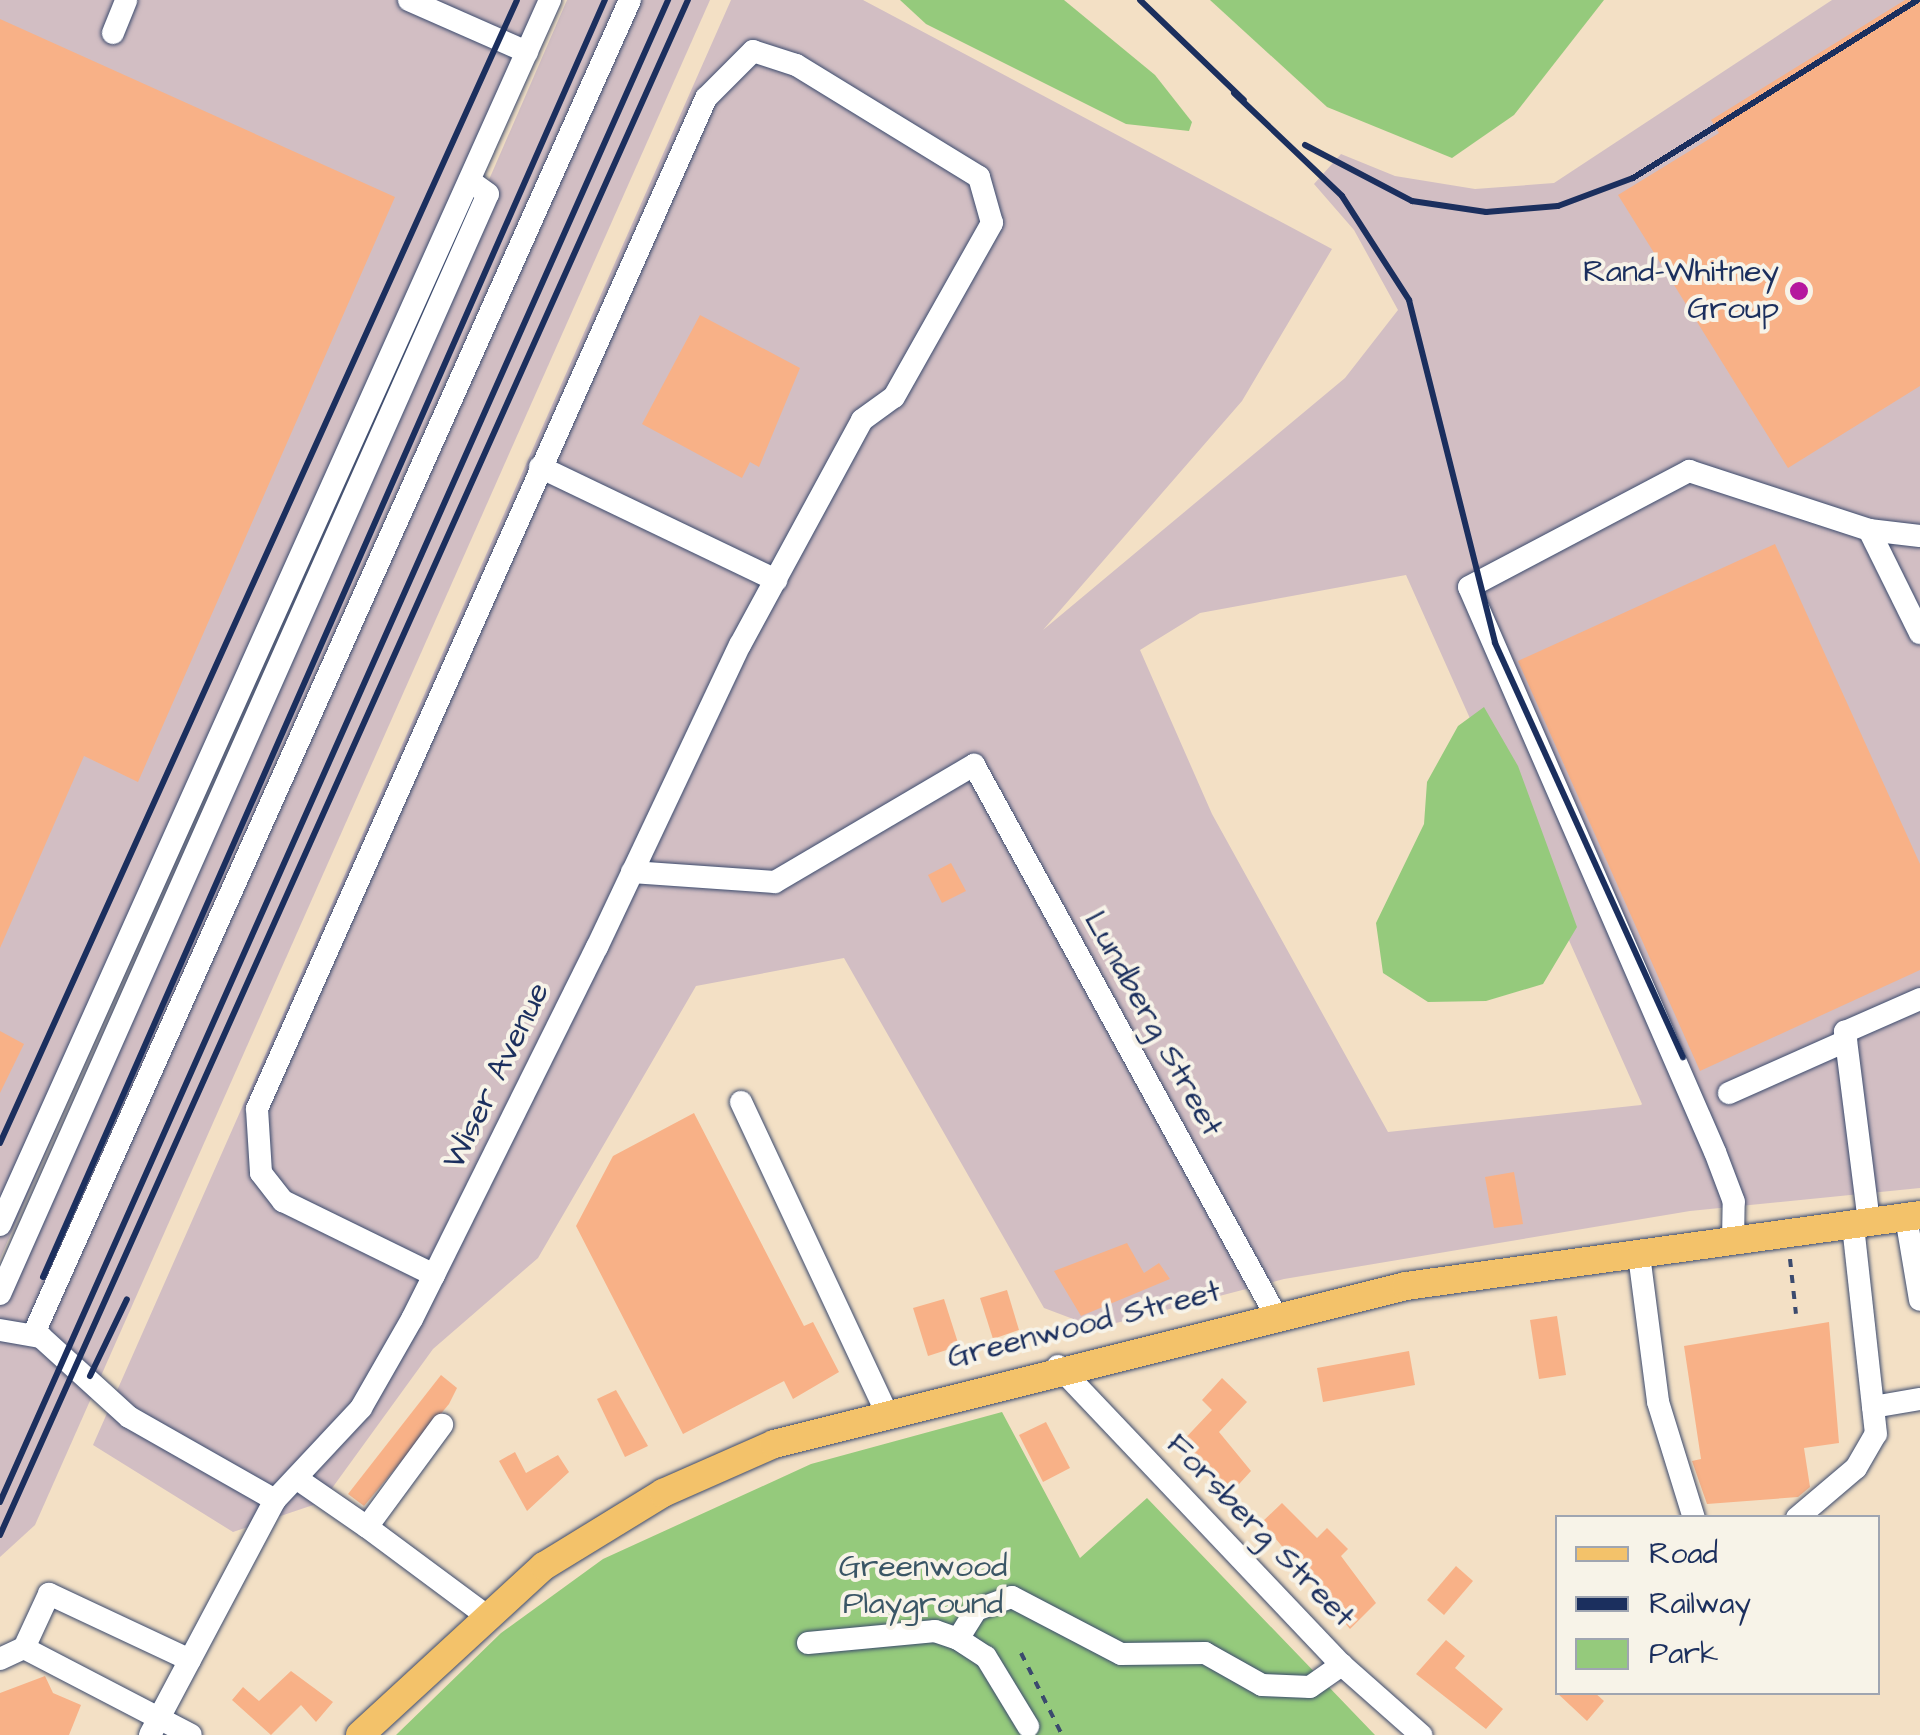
<!DOCTYPE html>
<html>
<head>
<meta charset="utf-8">
<style>
  body { margin:0 }
  #map { position:relative; width:1920px; height:1735px; overflow:hidden; background:#f3e0c5; font-family:"Architects Daughter",sans-serif }
  div>[style] { position:absolute }
  .industrial>* { inset:0; background:#d2bec3 }
  .green>* { inset:0; background:#95ca7c }
  .building>* { inset:0; background:#f8b187 }
  .path>* { height:4px; margin-top:-2px; transform-origin:0; background:repeating-linear-gradient(90deg,#3b4a6d 0 8px,transparent 0 16px) }
  .roads { filter:drop-shadow(0 0 2px #3b4a6d) drop-shadow(0 0 2px #3b4a6d) }
  .minor>* { height:22px; margin:-11px; padding:0 11px; transform-origin:11px; border-radius:11px; background:#fff }
  .major>* { height:28px; margin:-14px; padding:0 14px; transform-origin:14px; border-radius:14px; background:#f3c26a }
  .rail>* { height:6px; margin:-3px; padding:0 3px; transform-origin:3px; border-radius:3px; background:#1b2f5e }
  .dots>* { width:28px; height:28px; translate:-50% -50%; box-sizing:border-box; border:5px solid #f7f3e8; border-radius:50% }
  span { translate:-50% -50%; white-space:nowrap; text-align:center; line-height:1.15; -webkit-text-stroke:8px #f7f3e8; paint-order:stroke }
  .poi-label { font-size:32px; color:#1b2f5e }
  .right { translate:-100% -50%; text-align:right }
  .street-label { font-size:32px; color:#1b2f5e }
  .park-label { font-size:32px; color:#3a5666 }
  .legend { position:absolute; left:1555px; top:1515px; width:325px; height:180px; box-sizing:border-box; background:#f7f3e8; border:2px solid #9fa5b1; margin:0; padding:12px 18px; list-style:none; font-size:30px; color:#1b2f5e }
  .legend li { display:flex; align-items:center; gap:20px; height:50px }
  .legend b { width:50px; border:2px solid #9fa5b1 }
</style>
</head>
<body>
<div id="map">
  <div class="industrial">
    <div style="clip-path:polygon(0 0,539px 0,0 1259px)"></div>
    <div style="clip-path:polygon(567px 0,710px 0,35px 1525px,0 1557px,0 1306px)"></div>
    <div style="clip-path:polygon(evenodd,731px 0,863px 0,1332px 249px,1242px 401px,1043px 630px,1345px 378px,1398px 310px,1354px 230px,1314px 184px,1341px 154px,1395px 176px,1475px 189px,1554px 183px,1832px 0,1920px 0,1920px 1188px,1690px 1211px,1284px 1279px,1097px 1328px,1044px 1308px,844px 958px,696px 986px,538px 1258px,433px 1349px,322px 1502px,233px 1532px,93px 1445px,731px 0,1406px 575px,1642px 1104px,1641px 1105px,1388px 1132px,1212px 814px,1140px 650px,1200px 613px,1406px 575px)"></div>
  </div>
  <div class="green">
    <div style="clip-path:polygon(900px 0,1064px 0,1155px 75px,1192px 122px,1189px 131px,1126px 124px,926px 24px)"></div>
    <div style="clip-path:polygon(1210px 0,1604px 0,1514px 115px,1452px 158px,1327px 107px)"></div>
    <div style="clip-path:polygon(1484px 707px,1518px 766px,1577px 927px,1543px 984px,1486px 1001px,1428px 1002px,1383px 973px,1376px 923px,1424px 824px,1427px 782px,1458px 726px)"></div>
    <div style="clip-path:polygon(1002px 1412px,1080px 1558px,1147px 1498px,1375px 1735px,396px 1735px,501px 1633px,603px 1559px,811px 1464px)"></div>
  </div>
  <div class="building">
    <div style="clip-path:polygon(1905px 0,1920px 0,1920px 386px,1788px 468px,1618px 195px,1719px 133px,1711px 120px)"></div>
    <div style="clip-path:polygon(0 19px,395px 197px,138px 782px,84px 756px,0 948px)"></div>
    <div style="clip-path:polygon(700px 315px,800px 368px,759px 467px,750px 462px,742px 478px,642px 424px)"></div>
    <div style="clip-path:polygon(1775px 544px,1920px 864px,1920px 970px,1700px 1071px,1518px 661px)"></div>
    <div style="clip-path:polygon(951px 863px,966px 891px,942px 903px,928px 875px)"></div>
    <div style="clip-path:polygon(0 1031px,24px 1044px,0 1093px)"></div>
    <div style="clip-path:polygon(694px 1113px,804px 1326px,813px 1322px,839px 1372px,793px 1399px,784px 1381px,683px 1434px,576px 1226px,613px 1156px)"></div>
    <div style="clip-path:polygon(1514px 1172px,1523px 1224px,1494px 1228px,1485px 1177px)"></div>
    <div style="clip-path:polygon(1127px 1243px,1144px 1273px,1159px 1263px,1170px 1279px,1081px 1316px,1054px 1271px)"></div>
    <div style="clip-path:polygon(1007px 1290px,1019px 1330px,993px 1339px,980px 1298px)"></div>
    <div style="clip-path:polygon(944px 1299px,959px 1346px,928px 1356px,913px 1308px)"></div>
    <div style="clip-path:polygon(1557px 1316px,1566px 1375px,1539px 1379px,1530px 1320px)"></div>
    <div style="clip-path:polygon(1829px 1322px,1839px 1443px,1804px 1448px,1810px 1487px,1798px 1497px,1707px 1504px,1692px 1461px,1701px 1459px,1684px 1346px)"></div>
    <div style="clip-path:polygon(1409px 1351px,1415px 1385px,1323px 1402px,1317px 1368px)"></div>
    <div style="clip-path:polygon(441px 1375px,457px 1388px,449px 1404px,364px 1506px,348px 1494px)"></div>
    <div style="clip-path:polygon(1222px 1378px,1247px 1402px,1219px 1432px,1251px 1471px,1229px 1495px,1175px 1449px,1212px 1410px,1202px 1400px)"></div>
    <div style="clip-path:polygon(616px 1390px,648px 1446px,625px 1457px,597px 1399px)"></div>
    <div style="clip-path:polygon(1046px 1422px,1070px 1468px,1043px 1482px,1019px 1435px)"></div>
    <div style="clip-path:polygon(515px 1452px,526px 1473px,558px 1455px,569px 1472px,527px 1511px,499px 1461px)"></div>
    <div style="clip-path:polygon(1282px 1503px,1317px 1538px,1327px 1528px,1348px 1549px,1341px 1556px,1376px 1603px,1350px 1629px,1262px 1522px)"></div>
    <div style="clip-path:polygon(1456px 1566px,1473px 1581px,1444px 1615px,1427px 1600px)"></div>
    <div style="clip-path:polygon(1446px 1640px,1465px 1656px,1455px 1668px,1503px 1709px,1486px 1729px,1416px 1674px)"></div>
    <div style="clip-path:polygon(291px 1671px,333px 1702px,316px 1722px,301px 1705px,271px 1735px,232px 1700px,243px 1687px,259px 1701px)"></div>
    <div style="clip-path:polygon(45px 1676px,53px 1693px,81px 1705px,69px 1735px,0 1735px,0 1693px)"></div>
    <div style="clip-path:polygon(1556px 1692px,1594px 1692px,1604px 1701px,1587px 1721px)"></div>
  </div>
  <div class="path">
    <div style="left:1790px;top:1259px;width:55px;rotate:83.8deg"></div>
    <div style="left:1021px;top:1653px;width:92px;rotate:63.4deg"></div>
  </div>
  <div class="roads">
    <div class="minor">
      <div style="left:409px;top:0;width:129px;rotate:23.8deg"></div>
      <div style="left:113px;top:33px;width:35px;rotate:-68deg"></div>
      <div style="left:540px;top:467px;width:262px;rotate:25.6deg"></div>
      <div style="left:1869px;top:530px;width:115px;rotate:63.7deg"></div>
      <div style="left:632px;top:872px;width:143px;rotate:4deg"></div>
      <div style="left:775px;top:882px;width:231px;rotate:-30.5deg"></div>
      <div style="left:974px;top:765px;width:626px;rotate:61.27deg"></div>
      <div style="left:1729px;top:1093px;width:128px;rotate:-24deg"></div>
      <div style="left:741px;top:1102px;width:341px;rotate:64.9deg"></div>
      <div style="left:1906px;top:1217px;width:84px;rotate:80.4deg"></div>
      <div style="left:1869px;top:1222px;width:192px;rotate:-97.2deg"></div>
      <div style="left:1845px;top:1032px;width:82px;rotate:-23.7deg"></div>
      <div style="left:0;top:1225px;width:1343px;rotate:-65.82deg"></div>
      <div style="left:1733px;top:1241px;width:39px;rotate:-89deg"></div>
      <div style="left:1734px;top:1202px;width:53px;rotate:-110.8deg"></div>
      <div style="left:1715px;top:1152px;width:616px;rotate:-113.53deg"></div>
      <div style="left:1469px;top:587px;width:249px;rotate:-27.8deg"></div>
      <div style="left:1689px;top:471px;width:189px;rotate:18.1deg"></div>
      <div style="left:1869px;top:530px;width:51px;rotate:6.7deg"></div>
      <div style="left:1639px;top:1255px;width:148px;rotate:82.6deg"></div>
      <div style="left:1658px;top:1402px;width:121px;rotate:72.8deg"></div>
      <div style="left:0;top:1294px;width:1203px;rotate:-66.08deg"></div>
      <div style="left:488px;top:194px;width:22px;rotate:-144deg"></div>
      <div style="left:0;top:1330px;width:42px;rotate:9.7deg"></div>
      <div style="left:41px;top:1337px;width:119px;rotate:42.3deg"></div>
      <div style="left:129px;top:1417px;width:168px;rotate:29.6deg"></div>
      <div style="left:34px;top:1333px;width:1460px;rotate:-65.91deg"></div>
      <div style="left:1058px;top:1366px;width:412px;rotate:46.5deg"></div>
      <div style="left:1342px;top:1665px;width:106px;rotate:41.5deg"></div>
      <div style="left:1873px;top:1407px;width:48px;rotate:-9.7deg"></div>
      <div style="left:296px;top:1478px;width:86px;rotate:34.6deg"></div>
      <div style="left:367px;top:1527px;width:127px;rotate:-53.7deg"></div>
      <div style="left:1797px;top:1518px;width:77px;rotate:-40.3deg"></div>
      <div style="left:1856px;top:1468px;width:39px;rotate:-60deg"></div>
      <div style="left:1876px;top:1434px;width:210px;rotate:-96.3deg"></div>
      <div style="left:367px;top:1527px;width:144px;rotate:36.6deg"></div>
      <div style="left:958px;top:1639px;width:34px;rotate:-58deg"></div>
      <div style="left:976px;top:1610px;width:38px;rotate:-20deg"></div>
      <div style="left:1012px;top:1597px;width:123px;rotate:27.6deg"></div>
      <div style="left:1121px;top:1654px;width:84px;rotate:-0.7deg"></div>
      <div style="left:1205px;top:1653px;width:65px;rotate:29.3deg"></div>
      <div style="left:1262px;top:1685px;width:48px;rotate:2.4deg"></div>
      <div style="left:1310px;top:1687px;width:39px;rotate:-35deg"></div>
      <div style="left:808px;top:1643px;width:128px;rotate:-5.4deg"></div>
      <div style="left:935px;top:1631px;width:24px;rotate:19deg"></div>
      <div style="left:958px;top:1639px;width:33px;rotate:33deg"></div>
      <div style="left:986px;top:1657px;width:81px;rotate:58.7deg"></div>
      <div style="left:0;top:1659px;width:26px;rotate:-25deg"></div>
      <div style="left:190px;top:1660px;width:156px;rotate:-154.9deg"></div>
      <div style="left:49px;top:1594px;width:60px;rotate:114.8deg"></div>
      <div style="left:24px;top:1648px;width:188px;rotate:27.5deg"></div>
      <div style="left:150px;top:1735px;width:266px;rotate:-62deg"></div>
      <div style="left:275px;top:1500px;width:126px;rotate:-46.9deg"></div>
      <div style="left:361px;top:1408px;width:103px;rotate:-60.2deg"></div>
      <div style="left:412px;top:1319px;width:49px;rotate:-63.4deg"></div>
      <div style="left:434px;top:1275px;width:366px;rotate:-63.6deg"></div>
      <div style="left:597px;top:947px;width:334px;rotate:-64.7deg"></div>
      <div style="left:740px;top:645px;width:256px;rotate:-61.5deg"></div>
      <div style="left:862px;top:420px;width:39px;rotate:-36deg"></div>
      <div style="left:894px;top:397px;width:200px;rotate:-60.6deg"></div>
      <div style="left:992px;top:223px;width:48px;rotate:-105.8deg"></div>
      <div style="left:979px;top:177px;width:215px;rotate:-148.5deg"></div>
      <div style="left:796px;top:65px;width:45px;rotate:-162deg"></div>
      <div style="left:753px;top:51px;width:66px;rotate:135deg"></div>
      <div style="left:706px;top:98px;width:1106px;rotate:113.95deg"></div>
      <div style="left:257px;top:1109px;width:64px;rotate:86.4deg"></div>
      <div style="left:261px;top:1173px;width:36px;rotate:52deg"></div>
      <div style="left:283px;top:1201px;width:168px;rotate:26.1deg"></div>
    </div>
    <div class="major">
      <div style="left:360px;top:1735px;width:250px;rotate:-42.6deg"></div>
      <div style="left:544px;top:1566px;width:140px;rotate:-31.5deg"></div>
      <div style="left:663px;top:1493px;width:121px;rotate:-23.8deg"></div>
      <div style="left:774px;top:1444px;width:651px;rotate:-14.04deg"></div>
      <div style="left:1406px;top:1286px;width:519px;rotate:-7.86deg"></div>
    </div>
  </div>
  <div class="rail">
    <div style="left:1140px;top:0;width:144px;rotate:43.9deg"></div>
    <div style="left:1234px;top:93px;width:149px;rotate:43.6deg"></div>
    <div style="left:1342px;top:196px;width:124px;rotate:57.2deg"></div>
    <div style="left:1409px;top:300px;width:354px;rotate:75.9deg"></div>
    <div style="left:1495px;top:643px;width:455px;rotate:65.6deg"></div>
    <div style="left:1305px;top:145px;width:121px;rotate:27.6deg"></div>
    <div style="left:1412px;top:201px;width:75px;rotate:8.5deg"></div>
    <div style="left:1486px;top:212px;width:72px;rotate:-4.8deg"></div>
    <div style="left:1558px;top:206px;width:80px;rotate:-20.5deg"></div>
    <div style="left:1633px;top:178px;width:336px;rotate:-32deg"></div>
    <div style="left:0;top:1143px;width:1254px;rotate:-65.66deg"></div>
    <div style="left:43px;top:1277px;width:1395px;rotate:-66.25deg"></div>
    <div style="left:90px;top:1376px;width:85px;rotate:-64.3deg"></div>
    <div style="left:0;top:1502px;width:1644px;rotate:-66.02deg"></div>
    <div style="left:0;top:1535px;width:1682px;rotate:-65.86deg"></div>
  </div>
  <div class="dots">
    <div style="left:1799px;top:291px;background:#b5179e"></div>
  </div>
  <div class="poi-label">
    <span class="right" style="left:1779px;top:291px">Rand-Whitney<br>Group</span>
  </div>
  <div class="street-label">
    <span style="left:1153px;top:1024px;rotate:61deg">Lundberg Street</span>
    <span style="left:497px;top:1076px;rotate:-64deg">Wiser Avenue</span>
    <span style="left:1084px;top:1325px;rotate:-14deg">Greenwood Street</span>
    <span style="left:1260px;top:1531px;rotate:46deg">Forsberg Street</span>
  </div>
  <div class="park-label">
    <span style="left:923px;top:1586px">Greenwood<br>Playground</span>
  </div>
  <ul class="legend">
  <li><b style="height:12px;background:#f3c26a"></b>Road</li>
  <li><b style="height:12px;background:#1b2f5e"></b>Railway</li>
  <li><b style="height:28px;background:#95ca7c"></b>Park</li>
  </ul>
</div>
</body>
</html>
